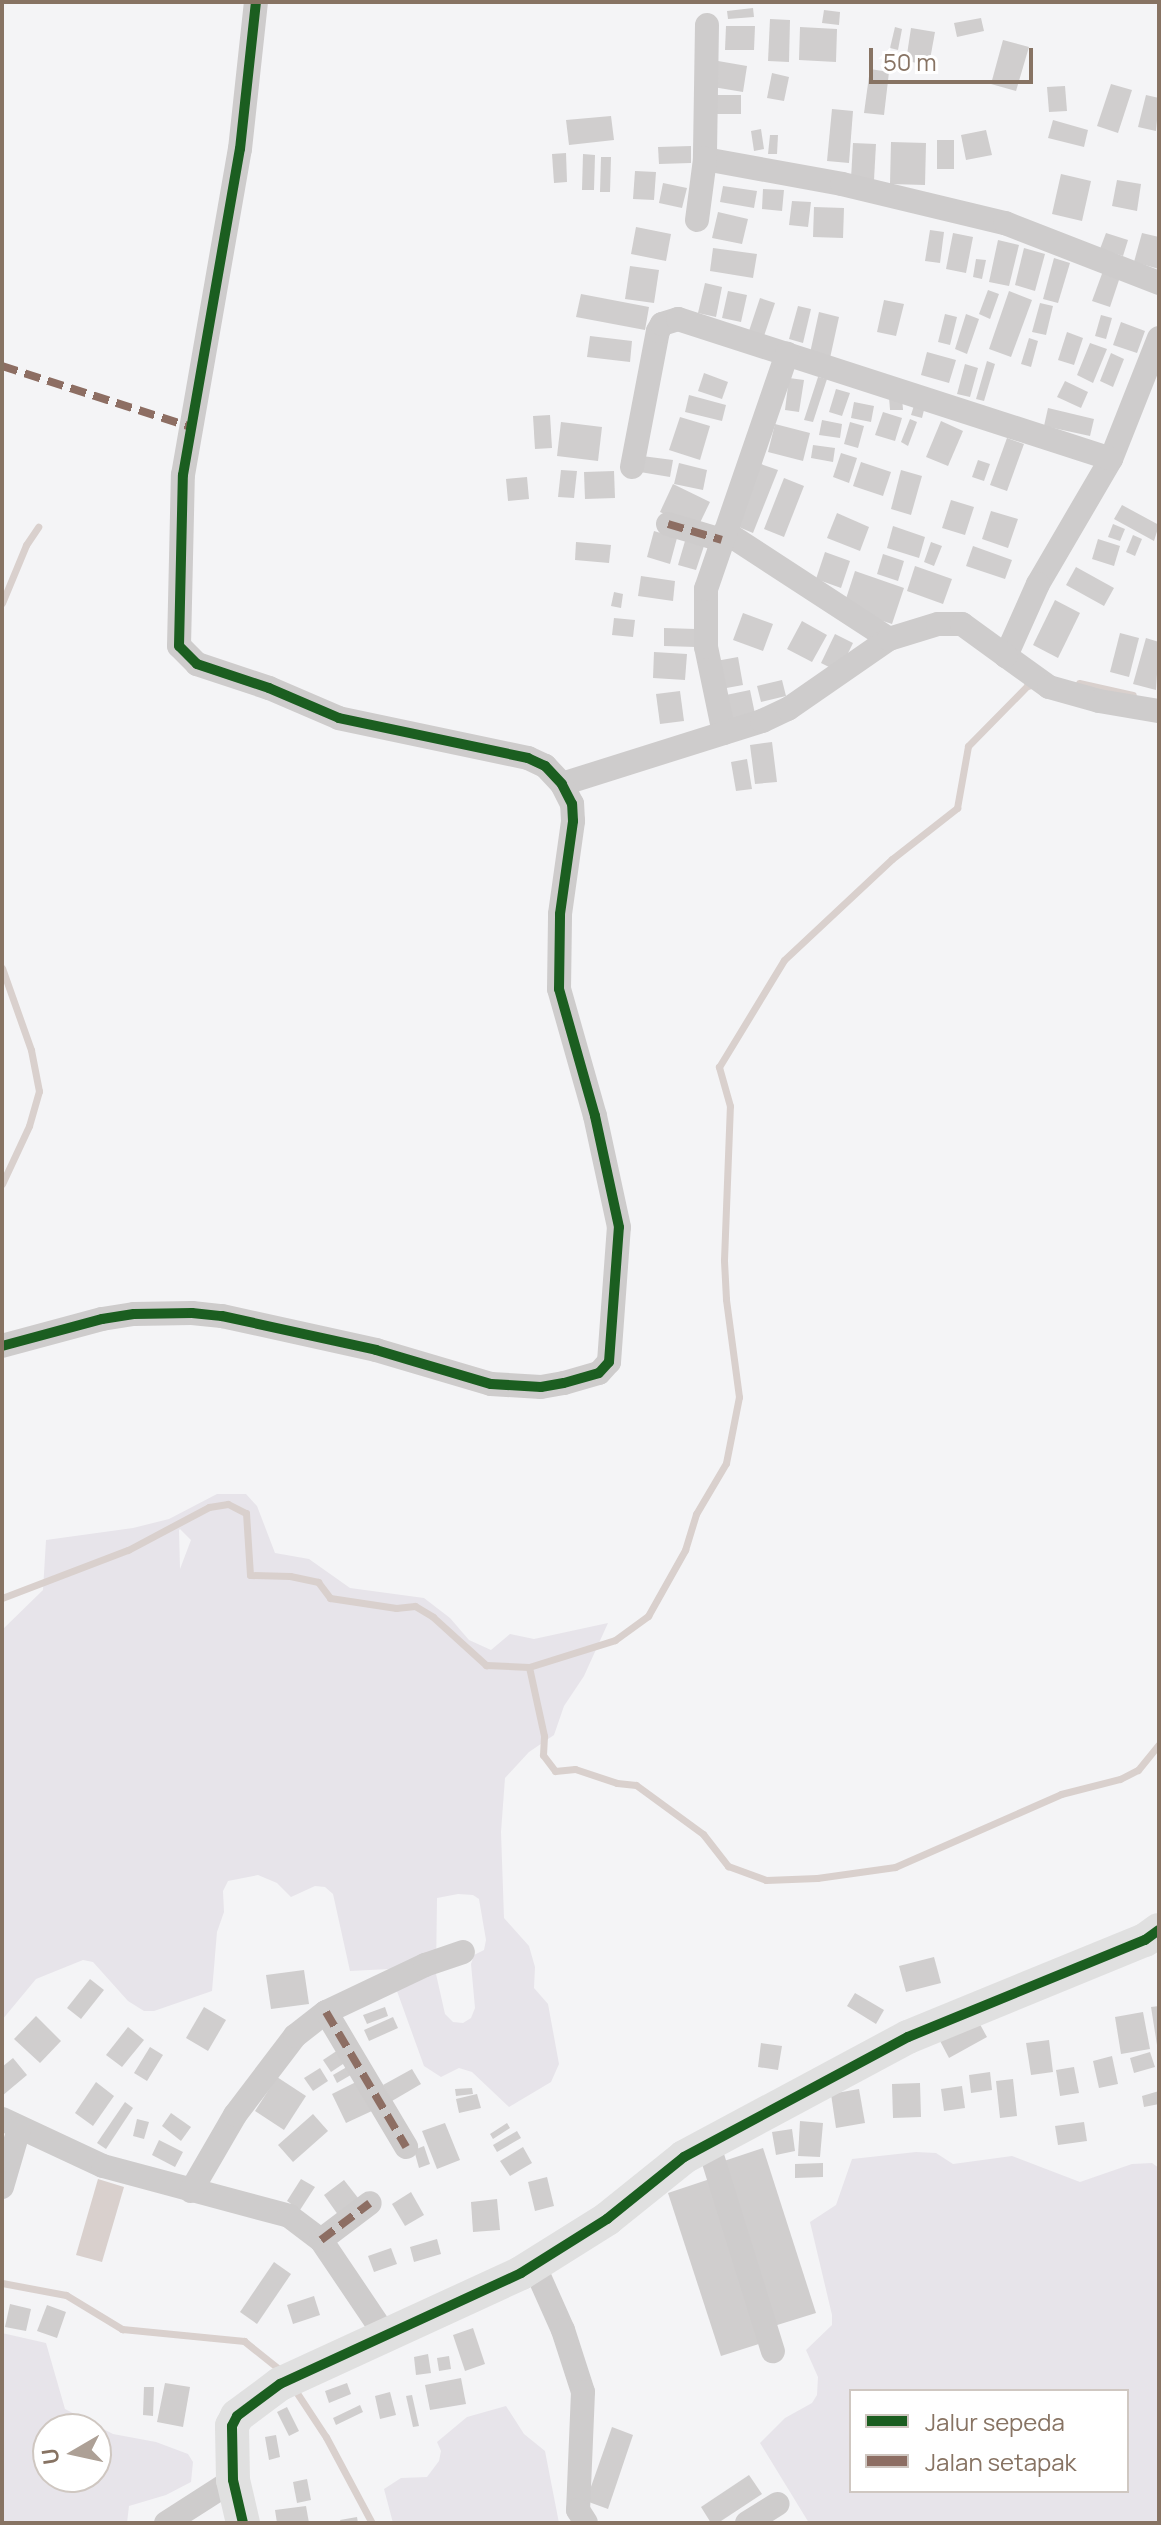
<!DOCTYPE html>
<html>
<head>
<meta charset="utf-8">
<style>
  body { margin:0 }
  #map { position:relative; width:1161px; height:2525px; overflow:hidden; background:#f4f4f6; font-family:Manrope,sans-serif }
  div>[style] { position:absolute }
  .green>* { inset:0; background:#e7e4ea }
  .water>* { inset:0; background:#d9d0cd }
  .stream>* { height:7px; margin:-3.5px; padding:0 3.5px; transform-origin:3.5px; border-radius:3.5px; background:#d9d0cd }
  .building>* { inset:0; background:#d0cece }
  .street>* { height:24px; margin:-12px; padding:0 12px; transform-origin:12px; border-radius:12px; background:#cecccc }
  .secondary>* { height:34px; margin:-17px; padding:0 17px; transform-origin:17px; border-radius:17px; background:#e0e0e0 }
  .quiet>* { height:8px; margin-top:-4px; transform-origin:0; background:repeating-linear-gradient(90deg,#8d6e63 0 16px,transparent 0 24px) }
  .cycleway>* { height:10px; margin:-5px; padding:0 5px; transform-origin:5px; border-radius:5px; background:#1b5e20 }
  span { translate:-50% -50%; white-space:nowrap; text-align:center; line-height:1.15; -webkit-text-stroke:8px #fff; paint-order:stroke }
  .frame { position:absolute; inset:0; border:4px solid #877363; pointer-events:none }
  .legend { position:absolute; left:849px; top:2389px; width:280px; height:104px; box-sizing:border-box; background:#fff; border:2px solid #cfc7c1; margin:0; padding:10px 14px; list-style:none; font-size:24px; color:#877363 }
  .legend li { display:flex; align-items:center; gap:16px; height:40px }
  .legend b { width:40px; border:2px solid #cfc7c1 }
  .north { position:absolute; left:32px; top:2413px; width:80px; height:80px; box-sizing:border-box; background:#fff; border:2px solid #cfc7c1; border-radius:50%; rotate:261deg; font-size:22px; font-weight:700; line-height:32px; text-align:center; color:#877363 }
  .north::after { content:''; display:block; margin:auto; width:28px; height:36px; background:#ada096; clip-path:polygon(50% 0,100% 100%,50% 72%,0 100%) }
  .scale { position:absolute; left:869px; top:48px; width:164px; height:36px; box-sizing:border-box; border:4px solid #877363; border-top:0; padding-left:10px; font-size:24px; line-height:28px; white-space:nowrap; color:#877363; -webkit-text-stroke:6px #fff; paint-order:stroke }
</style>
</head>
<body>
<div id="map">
  <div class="green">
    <div style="clip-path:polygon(evenodd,217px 1494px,246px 1494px,257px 1506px,275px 1553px,309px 1559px,350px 1588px,424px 1598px,450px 1618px,469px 1640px,491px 1650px,510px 1634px,534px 1639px,608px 1623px,584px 1676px,564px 1706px,554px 1735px,529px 1752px,505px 1778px,501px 1832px,504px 1918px,529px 1946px,535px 1967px,534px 1988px,548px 2004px,559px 2064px,551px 2082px,509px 2107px,472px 2072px,459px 2068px,441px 2077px,424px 2066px,389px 1969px,350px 1971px,333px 1894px,325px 1887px,315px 1886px,291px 1897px,277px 1883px,258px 1875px,228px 1881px,223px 1891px,224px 1912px,217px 1932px,212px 1991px,154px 2011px,144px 2011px,128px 2001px,93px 1962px,83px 1960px,36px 1979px,2px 2020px,2px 1630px,43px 1590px,46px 1540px,133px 1528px,169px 1519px,217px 1494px,180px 1529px,191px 1540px,180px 1569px,179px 1530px,180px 1529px,217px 1494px,458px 1894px,473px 1895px,479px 1899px,486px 1940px,484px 1950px,474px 1955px,471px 1964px,475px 2008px,471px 2018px,463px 2023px,453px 2022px,445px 2014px,436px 1974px,437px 1898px,458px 1894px)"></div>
    <div style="clip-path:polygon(evenodd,916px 2152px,936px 2153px,953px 2164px,1012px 2156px,1080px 2182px,1132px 2164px,1152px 2163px,1159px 2168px,1159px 2523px,809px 2523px,760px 2443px,785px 2418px,812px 2403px,817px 2395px,818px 2377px,806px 2350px,832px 2325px,832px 2315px,810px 2222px,836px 2205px,852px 2159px,916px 2152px,851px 2391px,1127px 2391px,1127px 2491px,851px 2491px,851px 2391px)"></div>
    <div style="clip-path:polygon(evenodd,2px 2333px,46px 2343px,65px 2409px,113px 2434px,156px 2442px,188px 2454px,193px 2462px,191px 2482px,166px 2495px,129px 2506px,127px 2523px,2px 2523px,2px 2333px,96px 2429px,96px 2477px,48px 2477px,48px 2429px,96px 2429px)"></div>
    <div style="clip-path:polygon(506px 2406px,524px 2434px,545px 2451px,559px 2523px,393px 2523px,384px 2489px,401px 2478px,427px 2477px,439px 2461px,441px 2451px,437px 2442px,467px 2417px)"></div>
  </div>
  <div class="water">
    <div style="clip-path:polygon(98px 2179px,124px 2187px,102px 2262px,76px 2255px)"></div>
  </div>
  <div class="stream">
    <div style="left:2px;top:603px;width:63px;rotate:-67.5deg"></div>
    <div style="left:26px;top:545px;width:22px;rotate:-56deg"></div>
    <div style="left:1079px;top:683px;width:55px;rotate:12.5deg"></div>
    <div style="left:2px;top:968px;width:87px;rotate:70.5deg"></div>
    <div style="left:31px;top:1050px;width:42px;rotate:79deg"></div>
    <div style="left:39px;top:1091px;width:36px;rotate:106deg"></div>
    <div style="left:29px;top:1126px;width:64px;rotate:115deg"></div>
    <div style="left:2px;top:1598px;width:135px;rotate:-20.9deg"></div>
    <div style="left:128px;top:1550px;width:92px;rotate:-28deg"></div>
    <div style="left:209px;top:1507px;width:19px;rotate:-9deg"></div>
    <div style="left:228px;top:1504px;width:20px;rotate:27deg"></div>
    <div style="left:246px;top:1513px;width:62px;rotate:86.3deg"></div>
    <div style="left:250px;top:1575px;width:40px;rotate:1.4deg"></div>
    <div style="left:290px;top:1576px;width:29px;rotate:12deg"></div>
    <div style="left:318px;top:1582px;width:20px;rotate:53deg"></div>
    <div style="left:330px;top:1598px;width:67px;rotate:8.6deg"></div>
    <div style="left:396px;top:1608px;width:19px;rotate:-6deg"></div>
    <div style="left:415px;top:1606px;width:21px;rotate:31deg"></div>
    <div style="left:433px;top:1617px;width:72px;rotate:42.2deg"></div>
    <div style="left:486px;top:1665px;width:43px;rotate:2.7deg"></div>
    <div style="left:529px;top:1667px;width:90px;rotate:-17.4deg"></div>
    <div style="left:615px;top:1640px;width:41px;rotate:-36deg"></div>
    <div style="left:648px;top:1616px;width:76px;rotate:-60.7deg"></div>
    <div style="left:685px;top:1550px;width:38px;rotate:-73deg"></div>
    <div style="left:696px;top:1514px;width:59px;rotate:-59.5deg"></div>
    <div style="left:726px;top:1463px;width:67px;rotate:-78.9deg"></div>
    <div style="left:739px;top:1397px;width:99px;rotate:-97.6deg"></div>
    <div style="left:726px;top:1299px;width:39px;rotate:-93deg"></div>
    <div style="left:724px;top:1260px;width:154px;rotate:-87.8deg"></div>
    <div style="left:730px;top:1106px;width:41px;rotate:-105.8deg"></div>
    <div style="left:719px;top:1067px;width:125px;rotate:-58.7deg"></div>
    <div style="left:784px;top:960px;width:148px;rotate:-43.1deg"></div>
    <div style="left:892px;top:859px;width:83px;rotate:-38.1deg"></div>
    <div style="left:957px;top:808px;width:63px;rotate:-79.9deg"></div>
    <div style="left:968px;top:746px;width:84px;rotate:-45.5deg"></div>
    <div style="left:1027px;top:686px;width:8px;rotate:-14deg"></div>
    <div style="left:529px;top:1667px;width:71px;rotate:77.7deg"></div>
    <div style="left:544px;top:1736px;width:19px;rotate:93deg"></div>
    <div style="left:543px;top:1755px;width:20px;rotate:53deg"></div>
    <div style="left:555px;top:1771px;width:20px;rotate:-6deg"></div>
    <div style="left:575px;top:1769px;width:44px;rotate:18.4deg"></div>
    <div style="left:617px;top:1783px;width:19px;rotate:6deg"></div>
    <div style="left:636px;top:1785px;width:83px;rotate:36.2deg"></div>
    <div style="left:703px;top:1834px;width:41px;rotate:52deg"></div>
    <div style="left:728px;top:1866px;width:40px;rotate:20.2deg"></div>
    <div style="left:766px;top:1880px;width:51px;rotate:-2.2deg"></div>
    <div style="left:817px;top:1878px;width:79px;rotate:-8deg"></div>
    <div style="left:895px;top:1867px;width:181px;rotate:-23.7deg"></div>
    <div style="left:1061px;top:1794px;width:61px;rotate:-14.3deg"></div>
    <div style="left:1120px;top:1779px;width:20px;rotate:-27deg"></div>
    <div style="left:1138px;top:1770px;width:33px;rotate:-51deg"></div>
    <div style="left:2px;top:2283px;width:65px;rotate:10.6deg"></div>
    <div style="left:66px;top:2295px;width:66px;rotate:31.3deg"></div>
    <div style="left:122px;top:2329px;width:123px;rotate:5.6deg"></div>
    <div style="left:244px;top:2341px;width:51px;rotate:38.7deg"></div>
    <div style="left:293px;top:2387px;width:60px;rotate:56.6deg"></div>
    <div style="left:326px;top:2437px;width:98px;rotate:61.9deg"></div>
  </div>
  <div class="building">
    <div style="clip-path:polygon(753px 8px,754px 17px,728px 19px,727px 11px)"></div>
    <div style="clip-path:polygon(824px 10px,840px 12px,839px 25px,822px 23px)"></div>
    <div style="clip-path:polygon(981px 18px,984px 31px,957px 37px,954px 23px)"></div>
    <div style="clip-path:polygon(770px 19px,790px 20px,789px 62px,768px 61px)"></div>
    <div style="clip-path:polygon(726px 26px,755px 26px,754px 50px,725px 50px)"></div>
    <div style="clip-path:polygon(800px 27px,837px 29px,836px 62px,799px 60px)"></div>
    <div style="clip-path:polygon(895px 27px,902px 29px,898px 50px,890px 48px)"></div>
    <div style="clip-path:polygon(911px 28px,935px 32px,929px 65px,906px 61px)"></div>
    <div style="clip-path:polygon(1003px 40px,1029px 47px,1016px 91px,991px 84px)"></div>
    <div style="clip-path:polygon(718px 61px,747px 66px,743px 92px,713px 87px)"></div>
    <div style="clip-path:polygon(870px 69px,889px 72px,884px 115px,864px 113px)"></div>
    <div style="clip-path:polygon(772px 73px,789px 77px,784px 101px,767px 98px)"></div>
    <div style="clip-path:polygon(1111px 84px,1132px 90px,1118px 133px,1097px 126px)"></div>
    <div style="clip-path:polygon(1065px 86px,1067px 111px,1049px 112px,1047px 87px)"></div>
    <div style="clip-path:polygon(716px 95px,741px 95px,741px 114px,716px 114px)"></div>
    <div style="clip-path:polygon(1146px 95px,1159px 98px,1156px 131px,1138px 127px)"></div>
    <div style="clip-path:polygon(832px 109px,853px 111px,849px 163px,827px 161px)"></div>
    <div style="clip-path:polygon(611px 116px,614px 140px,569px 145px,566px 120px)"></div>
    <div style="clip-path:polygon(1053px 120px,1088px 130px,1084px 147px,1048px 138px)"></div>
    <div style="clip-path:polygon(761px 129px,764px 149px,754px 151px,751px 131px)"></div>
    <div style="clip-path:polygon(986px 130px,992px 155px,966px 160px,961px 135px)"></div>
    <div style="clip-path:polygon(770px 135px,778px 135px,777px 154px,768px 154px)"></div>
    <div style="clip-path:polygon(937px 140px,954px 140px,954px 169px,937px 169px)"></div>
    <div style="clip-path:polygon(891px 142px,926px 143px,925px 185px,890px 184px)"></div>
    <div style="clip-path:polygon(853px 143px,876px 144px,874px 180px,851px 179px)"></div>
    <div style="clip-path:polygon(691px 146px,691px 163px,659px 164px,658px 147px)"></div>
    <div style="clip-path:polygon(566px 153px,567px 182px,554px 183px,552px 154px)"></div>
    <div style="clip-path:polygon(583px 154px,595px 155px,594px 190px,582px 190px)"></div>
    <div style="clip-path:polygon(601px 157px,611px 157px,610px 192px,600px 192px)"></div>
    <div style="clip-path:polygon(635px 171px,656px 172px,654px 200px,633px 199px)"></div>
    <div style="clip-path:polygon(1061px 174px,1091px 181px,1082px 221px,1052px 214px)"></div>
    <div style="clip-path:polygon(1117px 180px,1141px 184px,1137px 211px,1112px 206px)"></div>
    <div style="clip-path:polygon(663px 183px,687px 188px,682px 208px,659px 203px)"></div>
    <div style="clip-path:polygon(723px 186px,757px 191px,754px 208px,720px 202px)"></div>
    <div style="clip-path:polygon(763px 189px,784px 190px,782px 211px,762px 209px)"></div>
    <div style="clip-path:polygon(792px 201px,811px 202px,808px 227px,789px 225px)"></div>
    <div style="clip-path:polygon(814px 207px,844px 208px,843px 238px,813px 237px)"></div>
    <div style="clip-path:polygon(718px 212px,748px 219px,742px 244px,712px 238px)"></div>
    <div style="clip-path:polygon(636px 227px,671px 234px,666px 261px,631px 254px)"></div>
    <div style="clip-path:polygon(930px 230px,944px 232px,940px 263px,925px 261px)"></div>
    <div style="clip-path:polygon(953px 233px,973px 237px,966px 273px,946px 269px)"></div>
    <div style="clip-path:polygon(1106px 233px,1128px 240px,1123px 256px,1100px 249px)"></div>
    <div style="clip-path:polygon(1142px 233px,1159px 237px,1159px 269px,1134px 262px)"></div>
    <div style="clip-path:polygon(998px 240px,1019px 245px,1009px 286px,989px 282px)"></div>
    <div style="clip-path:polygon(713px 248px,757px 254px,753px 278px,710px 271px)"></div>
    <div style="clip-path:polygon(1024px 248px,1045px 254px,1035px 291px,1015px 285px)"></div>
    <div style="clip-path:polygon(1054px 258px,1070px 263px,1058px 303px,1043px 299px)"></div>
    <div style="clip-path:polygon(976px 259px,986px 260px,982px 279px,973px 277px)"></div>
    <div style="clip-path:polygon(630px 266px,659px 270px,654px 303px,625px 299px)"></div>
    <div style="clip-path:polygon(1103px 271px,1120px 277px,1110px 307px,1092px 301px)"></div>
    <div style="clip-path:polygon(705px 283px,722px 287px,716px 317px,698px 313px)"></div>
    <div style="clip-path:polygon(988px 290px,999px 294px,990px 319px,979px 314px)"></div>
    <div style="clip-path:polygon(728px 291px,747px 295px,741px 322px,722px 318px)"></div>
    <div style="clip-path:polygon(1009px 291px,1032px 300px,1011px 357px,989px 349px)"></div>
    <div style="clip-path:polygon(581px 294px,649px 307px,645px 330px,576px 317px)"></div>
    <div style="clip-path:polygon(760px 298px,775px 303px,764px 336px,749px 331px)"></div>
    <div style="clip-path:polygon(884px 300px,904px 304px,896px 336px,877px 332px)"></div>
    <div style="clip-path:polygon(1040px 303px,1053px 306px,1046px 335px,1032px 332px)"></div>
    <div style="clip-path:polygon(798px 306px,811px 309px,803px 343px,789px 339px)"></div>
    <div style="clip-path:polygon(819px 312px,839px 317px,830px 358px,810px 353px)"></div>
    <div style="clip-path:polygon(945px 314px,957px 317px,950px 345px,938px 342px)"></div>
    <div style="clip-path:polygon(966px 314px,979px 319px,967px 354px,955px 349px)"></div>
    <div style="clip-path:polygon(1101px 315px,1112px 318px,1106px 339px,1095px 336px)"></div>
    <div style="clip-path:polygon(1121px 322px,1145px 331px,1137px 353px,1113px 345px)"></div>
    <div style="clip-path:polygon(1067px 332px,1083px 338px,1074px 365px,1058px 360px)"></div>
    <div style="clip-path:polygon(590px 336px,632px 341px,630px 362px,587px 357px)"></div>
    <div style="clip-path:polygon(1029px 338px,1038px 341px,1031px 367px,1021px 364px)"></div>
    <div style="clip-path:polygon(1090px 343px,1107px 349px,1093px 383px,1077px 375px)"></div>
    <div style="clip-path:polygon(927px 352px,956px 360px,949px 383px,921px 375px)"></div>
    <div style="clip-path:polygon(1111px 353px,1124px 359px,1113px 387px,1100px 381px)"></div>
    <div style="clip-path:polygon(987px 361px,995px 364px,984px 401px,976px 399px)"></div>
    <div style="clip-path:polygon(965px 364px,978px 368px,970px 397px,957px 394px)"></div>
    <div style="clip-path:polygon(704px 373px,728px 382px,722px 399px,698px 391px)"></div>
    <div style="clip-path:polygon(818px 377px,827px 379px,813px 422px,804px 420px)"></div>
    <div style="clip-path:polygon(789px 378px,804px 380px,799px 412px,785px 410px)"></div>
    <div style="clip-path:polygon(1065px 381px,1088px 392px,1081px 408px,1057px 397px)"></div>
    <div style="clip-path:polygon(836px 389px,850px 393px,842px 416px,829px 412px)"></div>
    <div style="clip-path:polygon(689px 395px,726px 405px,722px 421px,685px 412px)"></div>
    <div style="clip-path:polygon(889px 397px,902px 397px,903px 410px,890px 410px)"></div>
    <div style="clip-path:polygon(916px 399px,926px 402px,922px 418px,911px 415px)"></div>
    <div style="clip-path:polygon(854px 402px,874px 406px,871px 422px,851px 418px)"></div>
    <div style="clip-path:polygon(1048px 408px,1094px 419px,1090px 436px,1044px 426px)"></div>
    <div style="clip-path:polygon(883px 412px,902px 418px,895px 441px,875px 435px)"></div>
    <div style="clip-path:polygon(550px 415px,552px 448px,535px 449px,533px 416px)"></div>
    <div style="clip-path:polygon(680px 417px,710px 426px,700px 460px,669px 450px)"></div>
    <div style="clip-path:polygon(910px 419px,917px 422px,908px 446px,901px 442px)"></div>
    <div style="clip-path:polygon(822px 420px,842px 424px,840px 438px,819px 435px)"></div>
    <div style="clip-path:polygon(941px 421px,963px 431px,948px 466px,926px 457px)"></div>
    <div style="clip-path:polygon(561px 422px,602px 427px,598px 461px,557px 456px)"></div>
    <div style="clip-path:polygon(850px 422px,864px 426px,858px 448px,844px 444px)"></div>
    <div style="clip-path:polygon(775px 424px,810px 433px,803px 461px,768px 452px)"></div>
    <div style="clip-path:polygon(1007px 438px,1024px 444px,1007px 491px,990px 485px)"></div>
    <div style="clip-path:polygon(813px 445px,835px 448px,833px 462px,811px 458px)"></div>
    <div style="clip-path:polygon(841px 453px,857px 458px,849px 483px,833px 477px)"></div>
    <div style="clip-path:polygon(642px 456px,673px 460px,670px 477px,640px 472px)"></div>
    <div style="clip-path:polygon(978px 460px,990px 464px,984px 481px,972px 477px)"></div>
    <div style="clip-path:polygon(861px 462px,891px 472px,883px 496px,853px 486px)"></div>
    <div style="clip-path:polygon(679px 463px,707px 470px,703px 490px,674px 484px)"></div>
    <div style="clip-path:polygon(758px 463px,778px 470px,753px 533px,734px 525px)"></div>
    <div style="clip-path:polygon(561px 470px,577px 471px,574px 498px,558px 497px)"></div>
    <div style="clip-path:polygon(901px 470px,922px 476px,911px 515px,891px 509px)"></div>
    <div style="clip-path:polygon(614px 471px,615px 498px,585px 499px,584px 472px)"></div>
    <div style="clip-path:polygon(527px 477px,529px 499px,508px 501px,506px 479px)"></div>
    <div style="clip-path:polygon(784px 478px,804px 486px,784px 537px,764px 529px)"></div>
    <div style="clip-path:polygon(673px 484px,710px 502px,697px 529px,660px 512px)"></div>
    <div style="clip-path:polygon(951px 500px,974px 507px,965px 535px,942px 528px)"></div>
    <div style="clip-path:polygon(1122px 505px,1159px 525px,1154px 541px,1114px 519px)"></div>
    <div style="clip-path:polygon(991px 511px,1018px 519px,1008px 548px,982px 539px)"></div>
    <div style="clip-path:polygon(837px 513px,869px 527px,860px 551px,827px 538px)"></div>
    <div style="clip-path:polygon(1113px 524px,1125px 529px,1120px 541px,1108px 537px)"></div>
    <div style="clip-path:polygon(893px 526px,925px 537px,919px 558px,887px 548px)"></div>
    <div style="clip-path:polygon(654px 531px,677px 538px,670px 564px,647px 557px)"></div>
    <div style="clip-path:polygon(1133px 535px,1142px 539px,1135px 556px,1126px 552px)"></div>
    <div style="clip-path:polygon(1098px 539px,1120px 546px,1114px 566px,1092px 559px)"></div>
    <div style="clip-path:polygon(685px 541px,704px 546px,696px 570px,678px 565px)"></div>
    <div style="clip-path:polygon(576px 542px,611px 545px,609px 563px,575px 560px)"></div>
    <div style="clip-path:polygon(931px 542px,942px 546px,934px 566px,924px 562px)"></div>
    <div style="clip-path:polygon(973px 546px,1012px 560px,1005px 579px,966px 566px)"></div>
    <div style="clip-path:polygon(825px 552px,850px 561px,841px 588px,816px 579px)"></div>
    <div style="clip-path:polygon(883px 554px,904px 561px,898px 581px,877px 574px)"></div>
    <div style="clip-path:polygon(915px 566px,952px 579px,943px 604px,907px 591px)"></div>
    <div style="clip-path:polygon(1076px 567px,1114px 588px,1104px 606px,1066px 585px)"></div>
    <div style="clip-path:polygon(855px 571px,904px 588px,892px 624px,843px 608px)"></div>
    <div style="clip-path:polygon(641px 576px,675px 581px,673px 601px,638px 596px)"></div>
    <div style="clip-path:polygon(614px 592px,623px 594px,621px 608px,611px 606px)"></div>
    <div style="clip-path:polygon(1055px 600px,1080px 613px,1058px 658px,1033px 645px)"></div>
    <div style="clip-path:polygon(743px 613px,773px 624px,763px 651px,733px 640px)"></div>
    <div style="clip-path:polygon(614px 618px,635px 620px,633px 637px,612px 635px)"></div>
    <div style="clip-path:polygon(802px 621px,827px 635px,812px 662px,787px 649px)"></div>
    <div style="clip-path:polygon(664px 628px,696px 629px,696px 647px,664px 646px)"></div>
    <div style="clip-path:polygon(1120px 633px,1139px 638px,1129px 677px,1110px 672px)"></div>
    <div style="clip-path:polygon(835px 634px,853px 643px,839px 672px,821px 663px)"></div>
    <div style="clip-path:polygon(1146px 638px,1159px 642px,1156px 690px,1133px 684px)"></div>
    <div style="clip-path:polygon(654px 652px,687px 654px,685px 680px,653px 678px)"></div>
    <div style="clip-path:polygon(738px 657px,743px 685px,721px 689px,716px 661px)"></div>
    <div style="clip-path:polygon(782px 680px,786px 696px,761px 702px,757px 686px)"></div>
    <div style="clip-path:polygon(750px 690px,755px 714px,731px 719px,726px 695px)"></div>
    <div style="clip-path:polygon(680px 691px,684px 721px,660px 724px,656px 694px)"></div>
    <div style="clip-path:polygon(772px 742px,777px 782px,755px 784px,750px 745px)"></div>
    <div style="clip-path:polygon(747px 759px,752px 789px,736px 791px,731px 762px)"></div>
    <div style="clip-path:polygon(934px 1957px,941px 1983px,906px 1992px,899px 1966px)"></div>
    <div style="clip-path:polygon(304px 1970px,309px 2004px,271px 2009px,266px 1975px)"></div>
    <div style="clip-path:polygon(90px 1979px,104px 1990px,81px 2019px,67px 2008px)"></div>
    <div style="clip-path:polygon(855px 1993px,884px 2010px,876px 2024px,847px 2006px)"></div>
    <div style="clip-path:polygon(1159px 2006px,1159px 2045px,1157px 2045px,1151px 2007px)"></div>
    <div style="clip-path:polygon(204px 2007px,226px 2020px,208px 2051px,186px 2038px)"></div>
    <div style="clip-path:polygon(385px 2007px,388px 2016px,367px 2024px,363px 2015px)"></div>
    <div style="clip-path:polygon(1143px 2012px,1150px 2049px,1121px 2054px,1115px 2017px)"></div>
    <div style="clip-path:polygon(36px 2016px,61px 2041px,40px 2063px,14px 2039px)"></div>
    <div style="clip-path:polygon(393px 2017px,398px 2028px,369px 2041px,364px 2030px)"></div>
    <div style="clip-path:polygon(977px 2019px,987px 2037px,949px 2058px,939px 2039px)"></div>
    <div style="clip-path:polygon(128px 2027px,144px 2040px,122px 2067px,106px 2055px)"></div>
    <div style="clip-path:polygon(1049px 2040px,1053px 2072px,1031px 2075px,1026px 2043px)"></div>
    <div style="clip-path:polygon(761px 2043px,782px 2046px,778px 2070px,758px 2067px)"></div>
    <div style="clip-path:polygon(150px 2047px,163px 2055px,147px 2081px,134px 2073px)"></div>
    <div style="clip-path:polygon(341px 2048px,349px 2060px,331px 2072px,323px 2060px)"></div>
    <div style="clip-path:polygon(1150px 2052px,1155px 2067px,1134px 2073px,1130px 2058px)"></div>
    <div style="clip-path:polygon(1112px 2056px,1118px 2084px,1099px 2088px,1093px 2061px)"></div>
    <div style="clip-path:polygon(13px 2058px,27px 2075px,2px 2096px,2px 2067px)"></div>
    <div style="clip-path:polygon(352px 2064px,356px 2072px,337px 2083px,333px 2075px)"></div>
    <div style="clip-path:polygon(1074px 2067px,1079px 2093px,1060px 2096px,1056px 2070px)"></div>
    <div style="clip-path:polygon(320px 2068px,328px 2081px,313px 2091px,304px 2078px)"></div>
    <div style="clip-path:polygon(412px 2069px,421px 2084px,392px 2101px,383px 2085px)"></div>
    <div style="clip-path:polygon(990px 2072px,992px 2090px,971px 2093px,969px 2075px)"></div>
    <div style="clip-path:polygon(277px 2077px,306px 2096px,284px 2130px,255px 2111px)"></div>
    <div style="clip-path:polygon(1013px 2079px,1017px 2116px,1000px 2118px,996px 2081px)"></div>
    <div style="clip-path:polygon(360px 2080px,374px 2110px,346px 2123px,332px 2094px)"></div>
    <div style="clip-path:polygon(96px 2082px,114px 2096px,93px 2126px,75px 2113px)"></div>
    <div style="clip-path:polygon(920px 2083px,921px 2117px,893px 2118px,892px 2084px)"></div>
    <div style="clip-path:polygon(962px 2086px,965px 2108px,944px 2111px,941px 2089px)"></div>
    <div style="clip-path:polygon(472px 2088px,473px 2094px,456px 2096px,455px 2089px)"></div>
    <div style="clip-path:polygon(859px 2089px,865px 2123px,836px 2128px,831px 2094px)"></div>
    <div style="clip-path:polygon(1159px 2091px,1159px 2104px,1144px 2107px,1142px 2096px)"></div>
    <div style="clip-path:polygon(477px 2094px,481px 2108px,459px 2113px,456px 2099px)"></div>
    <div style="clip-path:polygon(125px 2102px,133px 2108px,106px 2149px,97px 2143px)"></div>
    <div style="clip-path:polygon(171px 2113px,191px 2127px,181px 2141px,162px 2126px)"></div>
    <div style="clip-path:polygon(313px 2114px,328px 2131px,293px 2162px,278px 2145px)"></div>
    <div style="clip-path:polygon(137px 2119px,149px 2122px,144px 2139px,133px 2136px)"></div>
    <div style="clip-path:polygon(800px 2121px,823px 2123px,820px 2157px,798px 2156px)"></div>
    <div style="clip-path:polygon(1084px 2122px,1087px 2141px,1058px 2145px,1055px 2126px)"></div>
    <div style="clip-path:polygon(445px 2123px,460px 2160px,437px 2169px,422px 2131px)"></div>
    <div style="clip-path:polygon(507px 2123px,510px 2128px,493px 2139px,490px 2134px)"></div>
    <div style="clip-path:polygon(792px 2129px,795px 2151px,776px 2155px,772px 2132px)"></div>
    <div style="clip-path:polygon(517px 2131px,521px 2138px,497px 2152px,493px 2145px)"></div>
    <div style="clip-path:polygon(159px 2140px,183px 2152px,175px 2167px,152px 2155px)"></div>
    <div style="clip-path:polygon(424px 2146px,430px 2164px,419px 2168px,414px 2150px)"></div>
    <div style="clip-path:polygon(523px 2147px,532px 2163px,510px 2176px,500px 2161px)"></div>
    <div style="clip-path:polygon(763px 2148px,816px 2313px,774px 2326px,721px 2162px)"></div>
    <div style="clip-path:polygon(823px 2163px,823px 2177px,795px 2178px,795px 2164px)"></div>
    <div style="clip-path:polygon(547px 2177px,554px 2206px,535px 2211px,528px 2182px)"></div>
    <div style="clip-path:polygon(301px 2179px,315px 2187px,300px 2210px,287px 2201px)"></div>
    <div style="clip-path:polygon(710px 2179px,762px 2343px,721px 2356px,668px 2193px)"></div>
    <div style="clip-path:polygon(344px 2180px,362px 2203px,341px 2219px,324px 2195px)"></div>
    <div style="clip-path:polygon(411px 2192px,424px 2215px,405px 2226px,392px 2204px)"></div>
    <div style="clip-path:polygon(497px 2199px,500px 2230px,473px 2232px,471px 2202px)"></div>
    <div style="clip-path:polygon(437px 2239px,441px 2254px,414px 2262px,410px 2247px)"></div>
    <div style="clip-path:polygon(391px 2248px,397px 2264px,374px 2272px,368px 2256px)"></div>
    <div style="clip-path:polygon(274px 2262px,291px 2274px,257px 2324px,240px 2312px)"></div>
    <div style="clip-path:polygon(314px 2296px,320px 2315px,293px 2324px,287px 2305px)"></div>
    <div style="clip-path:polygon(10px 2304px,31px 2309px,26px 2331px,5px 2327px)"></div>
    <div style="clip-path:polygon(47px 2305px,66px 2312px,57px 2338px,37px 2331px)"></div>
    <div style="clip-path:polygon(473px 2328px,485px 2364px,465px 2371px,453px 2335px)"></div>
    <div style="clip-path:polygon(428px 2354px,431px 2373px,416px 2375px,414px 2357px)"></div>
    <div style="clip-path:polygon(449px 2356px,451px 2369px,439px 2371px,437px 2358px)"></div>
    <div style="clip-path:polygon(461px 2378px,466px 2404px,430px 2410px,425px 2385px)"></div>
    <div style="clip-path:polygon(165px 2383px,190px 2387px,183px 2427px,157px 2422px)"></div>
    <div style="clip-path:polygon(347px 2383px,351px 2394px,329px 2403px,325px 2391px)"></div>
    <div style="clip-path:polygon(144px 2387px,154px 2387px,153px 2416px,143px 2415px)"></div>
    <div style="clip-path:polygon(390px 2392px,396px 2415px,380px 2419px,375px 2396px)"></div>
    <div style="clip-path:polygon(412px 2395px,419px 2426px,413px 2427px,406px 2396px)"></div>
    <div style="clip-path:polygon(360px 2405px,363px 2412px,336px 2425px,333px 2418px)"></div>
    <div style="clip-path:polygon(287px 2407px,299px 2431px,289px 2436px,277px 2412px)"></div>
    <div style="clip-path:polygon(612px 2427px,633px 2435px,608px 2509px,586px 2501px)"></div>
    <div style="clip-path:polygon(276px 2435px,280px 2457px,269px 2460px,265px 2437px)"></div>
    <div style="clip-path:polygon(749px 2475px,762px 2494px,718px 2523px,711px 2523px,701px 2507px)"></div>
    <div style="clip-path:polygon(307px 2479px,311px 2500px,297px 2503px,293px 2482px)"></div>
    <div style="clip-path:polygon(306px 2506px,309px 2523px,277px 2523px,275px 2510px)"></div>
    <div style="clip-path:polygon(357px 2517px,358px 2523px,341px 2523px,340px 2520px)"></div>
  </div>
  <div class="street">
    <div style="left:707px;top:25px;width:134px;rotate:90.9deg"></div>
    <div style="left:705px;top:159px;width:139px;rotate:10.3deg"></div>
    <div style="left:842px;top:184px;width:168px;rotate:13.5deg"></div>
    <div style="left:1005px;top:223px;width:165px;rotate:21.3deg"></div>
    <div style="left:697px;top:220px;width:62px;rotate:-82.5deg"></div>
    <div style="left:1159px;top:338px;width:130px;rotate:111.6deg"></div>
    <div style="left:1111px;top:459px;width:145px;rotate:120.3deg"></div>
    <div style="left:1038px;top:584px;width:79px;rotate:114deg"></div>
    <div style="left:1006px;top:656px;width:53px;rotate:35.8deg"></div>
    <div style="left:1049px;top:687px;width:52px;rotate:15.6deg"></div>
    <div style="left:1099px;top:701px;width:61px;rotate:9.5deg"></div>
    <div style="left:632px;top:467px;width:138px;rotate:-79.2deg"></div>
    <div style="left:658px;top:331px;width:8px;rotate:-60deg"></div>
    <div style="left:662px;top:324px;width:17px;rotate:-17deg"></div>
    <div style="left:678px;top:319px;width:455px;rotate:17.9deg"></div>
    <div style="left:668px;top:524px;width:56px;rotate:16.5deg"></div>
    <div style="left:725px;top:532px;width:196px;rotate:33.1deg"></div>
    <div style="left:724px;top:733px;width:88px;rotate:-101.8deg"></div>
    <div style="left:706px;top:647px;width:58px;rotate:-90deg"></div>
    <div style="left:706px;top:589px;width:249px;rotate:-71deg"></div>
    <div style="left:562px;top:784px;width:210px;rotate:-17.5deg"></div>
    <div style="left:762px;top:721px;width:29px;rotate:-25deg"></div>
    <div style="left:788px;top:709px;width:123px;rotate:-34.7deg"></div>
    <div style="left:889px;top:639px;width:51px;rotate:-17deg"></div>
    <div style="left:938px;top:624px;width:24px"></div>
    <div style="left:962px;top:624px;width:54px;rotate:36deg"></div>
    <div style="left:2px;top:1346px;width:104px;rotate:-15.1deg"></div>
    <div style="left:102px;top:1319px;width:32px;rotate:-9deg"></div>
    <div style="left:134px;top:1314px;width:58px;rotate:-1deg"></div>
    <div style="left:192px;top:1313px;width:30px;rotate:6deg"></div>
    <div style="left:222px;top:1316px;width:158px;rotate:12.4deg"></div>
    <div style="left:376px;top:1350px;width:120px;rotate:16.5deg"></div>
    <div style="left:491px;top:1384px;width:50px;rotate:3.4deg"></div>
    <div style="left:541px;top:1387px;width:23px;rotate:-10deg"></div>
    <div style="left:564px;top:1383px;width:36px;rotate:-16deg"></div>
    <div style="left:599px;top:1373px;width:15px;rotate:-48deg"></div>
    <div style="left:609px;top:1362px;width:135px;rotate:-85.8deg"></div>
    <div style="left:619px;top:1227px;width:114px;rotate:-102.2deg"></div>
    <div style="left:595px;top:1116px;width:132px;rotate:-105.8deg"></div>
    <div style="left:559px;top:989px;width:75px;rotate:-89.2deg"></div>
    <div style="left:560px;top:914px;width:94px;rotate:-82deg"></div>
    <div style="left:573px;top:821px;width:17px;rotate:-93deg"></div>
    <div style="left:572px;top:804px;width:22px;rotate:-117deg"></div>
    <div style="left:562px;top:784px;width:25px;rotate:-133deg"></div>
    <div style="left:545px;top:766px;width:19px;rotate:-155deg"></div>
    <div style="left:528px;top:758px;width:193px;rotate:-168.1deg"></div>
    <div style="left:339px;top:718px;width:76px;rotate:-156.8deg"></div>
    <div style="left:269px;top:688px;width:76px;rotate:-161.6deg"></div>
    <div style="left:197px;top:664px;width:25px;rotate:-135deg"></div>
    <div style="left:179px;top:646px;width:171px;rotate:-88.7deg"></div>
    <div style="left:183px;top:475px;width:331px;rotate:-80.1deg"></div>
    <div style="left:240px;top:149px;width:148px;rotate:-83.8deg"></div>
    <div style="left:326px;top:2012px;width:157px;rotate:59.3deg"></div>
    <div style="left:2px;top:2119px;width:111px;rotate:25deg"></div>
    <div style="left:103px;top:2166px;width:193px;rotate:15deg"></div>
    <div style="left:289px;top:2216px;width:40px;rotate:37deg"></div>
    <div style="left:321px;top:2240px;width:115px;rotate:56deg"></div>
    <div style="left:709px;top:2146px;width:215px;rotate:72.7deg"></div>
    <div style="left:2px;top:2187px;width:60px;rotate:-73.7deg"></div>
    <div style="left:191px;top:2191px;width:88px;rotate:-59.9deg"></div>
    <div style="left:235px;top:2115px;width:99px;rotate:-52.8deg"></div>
    <div style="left:295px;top:2036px;width:39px;rotate:-38deg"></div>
    <div style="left:326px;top:2012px;width:110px;rotate:-25.4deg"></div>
    <div style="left:425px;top:1965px;width:40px;rotate:-18.9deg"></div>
    <div style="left:321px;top:2240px;width:61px;rotate:-37.1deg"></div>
    <div style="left:534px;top:2265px;width:71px;rotate:66deg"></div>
    <div style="left:563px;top:2330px;width:65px;rotate:72.1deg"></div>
    <div style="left:583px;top:2392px;width:118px;rotate:92.4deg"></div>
    <div style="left:578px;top:2510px;width:15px;rotate:58deg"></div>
    <div style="left:166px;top:2523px;width:80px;rotate:-32.7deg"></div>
    <div style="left:747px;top:2523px;width:36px;rotate:-32deg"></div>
  </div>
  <div class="secondary">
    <div style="left:243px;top:2523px;width:44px;rotate:-103.1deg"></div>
    <div style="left:233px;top:2480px;width:54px;rotate:-91.1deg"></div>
    <div style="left:232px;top:2426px;width:11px;rotate:-63deg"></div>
    <div style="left:237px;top:2416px;width:54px;rotate:-36.7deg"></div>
    <div style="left:280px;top:2384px;width:265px;rotate:-24.7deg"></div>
    <div style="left:521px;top:2273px;width:102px;rotate:-32.1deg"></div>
    <div style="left:607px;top:2219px;width:99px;rotate:-38.8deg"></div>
    <div style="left:684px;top:2157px;width:254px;rotate:-28.2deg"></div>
    <div style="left:908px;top:2037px;width:256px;rotate:-22.3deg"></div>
    <div style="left:1145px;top:1940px;width:17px;rotate:-36deg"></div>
  </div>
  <div class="quiet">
    <div style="left:2px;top:366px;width:199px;rotate:17.9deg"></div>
    <div style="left:668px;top:524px;width:56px;rotate:16.5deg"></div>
    <div style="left:326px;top:2012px;width:157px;rotate:59.3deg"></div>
    <div style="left:321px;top:2240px;width:61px;rotate:-37.1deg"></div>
  </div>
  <div class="cycleway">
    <div style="left:2px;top:1346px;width:104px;rotate:-15.1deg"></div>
    <div style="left:102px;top:1319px;width:32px;rotate:-9deg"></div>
    <div style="left:134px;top:1314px;width:58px;rotate:-1deg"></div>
    <div style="left:192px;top:1313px;width:30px;rotate:6deg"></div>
    <div style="left:222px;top:1316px;width:158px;rotate:12.4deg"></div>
    <div style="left:376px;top:1350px;width:120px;rotate:16.5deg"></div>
    <div style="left:491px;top:1384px;width:50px;rotate:3.4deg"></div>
    <div style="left:541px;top:1387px;width:23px;rotate:-10deg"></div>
    <div style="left:564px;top:1383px;width:36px;rotate:-16deg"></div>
    <div style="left:599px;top:1373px;width:15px;rotate:-48deg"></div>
    <div style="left:609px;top:1362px;width:135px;rotate:-85.8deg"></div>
    <div style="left:619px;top:1227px;width:114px;rotate:-102.2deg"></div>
    <div style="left:595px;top:1116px;width:132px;rotate:-105.8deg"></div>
    <div style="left:559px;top:989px;width:75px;rotate:-89.2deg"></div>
    <div style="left:560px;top:914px;width:94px;rotate:-82deg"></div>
    <div style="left:573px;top:821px;width:17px;rotate:-93deg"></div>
    <div style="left:572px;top:804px;width:22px;rotate:-117deg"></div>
    <div style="left:562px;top:784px;width:25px;rotate:-133deg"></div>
    <div style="left:545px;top:766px;width:19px;rotate:-155deg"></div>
    <div style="left:528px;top:758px;width:193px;rotate:-168.1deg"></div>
    <div style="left:339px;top:718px;width:76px;rotate:-156.8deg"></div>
    <div style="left:269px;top:688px;width:76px;rotate:-161.6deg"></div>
    <div style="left:197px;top:664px;width:25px;rotate:-135deg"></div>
    <div style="left:179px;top:646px;width:171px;rotate:-88.7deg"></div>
    <div style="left:183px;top:475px;width:331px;rotate:-80.1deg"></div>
    <div style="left:240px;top:149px;width:148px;rotate:-83.8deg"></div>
    <div style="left:243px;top:2523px;width:44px;rotate:-103.1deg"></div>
    <div style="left:233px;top:2480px;width:54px;rotate:-91.1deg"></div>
    <div style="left:232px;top:2426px;width:11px;rotate:-63deg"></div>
    <div style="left:237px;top:2416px;width:54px;rotate:-36.7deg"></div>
    <div style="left:280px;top:2384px;width:265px;rotate:-24.7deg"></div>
    <div style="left:521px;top:2273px;width:102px;rotate:-32.1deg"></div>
    <div style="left:607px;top:2219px;width:99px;rotate:-38.8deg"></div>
    <div style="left:684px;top:2157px;width:254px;rotate:-28.2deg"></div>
    <div style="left:908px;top:2037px;width:256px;rotate:-22.3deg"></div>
    <div style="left:1145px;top:1940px;width:17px;rotate:-36deg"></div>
  </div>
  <div class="frame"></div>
  <ul class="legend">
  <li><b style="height:10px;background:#1b5e20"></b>Jalur sepeda</li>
  <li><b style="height:10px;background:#8d6e63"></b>Jalan setapak</li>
  </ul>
  <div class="north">U</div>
  <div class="scale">50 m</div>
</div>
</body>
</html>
